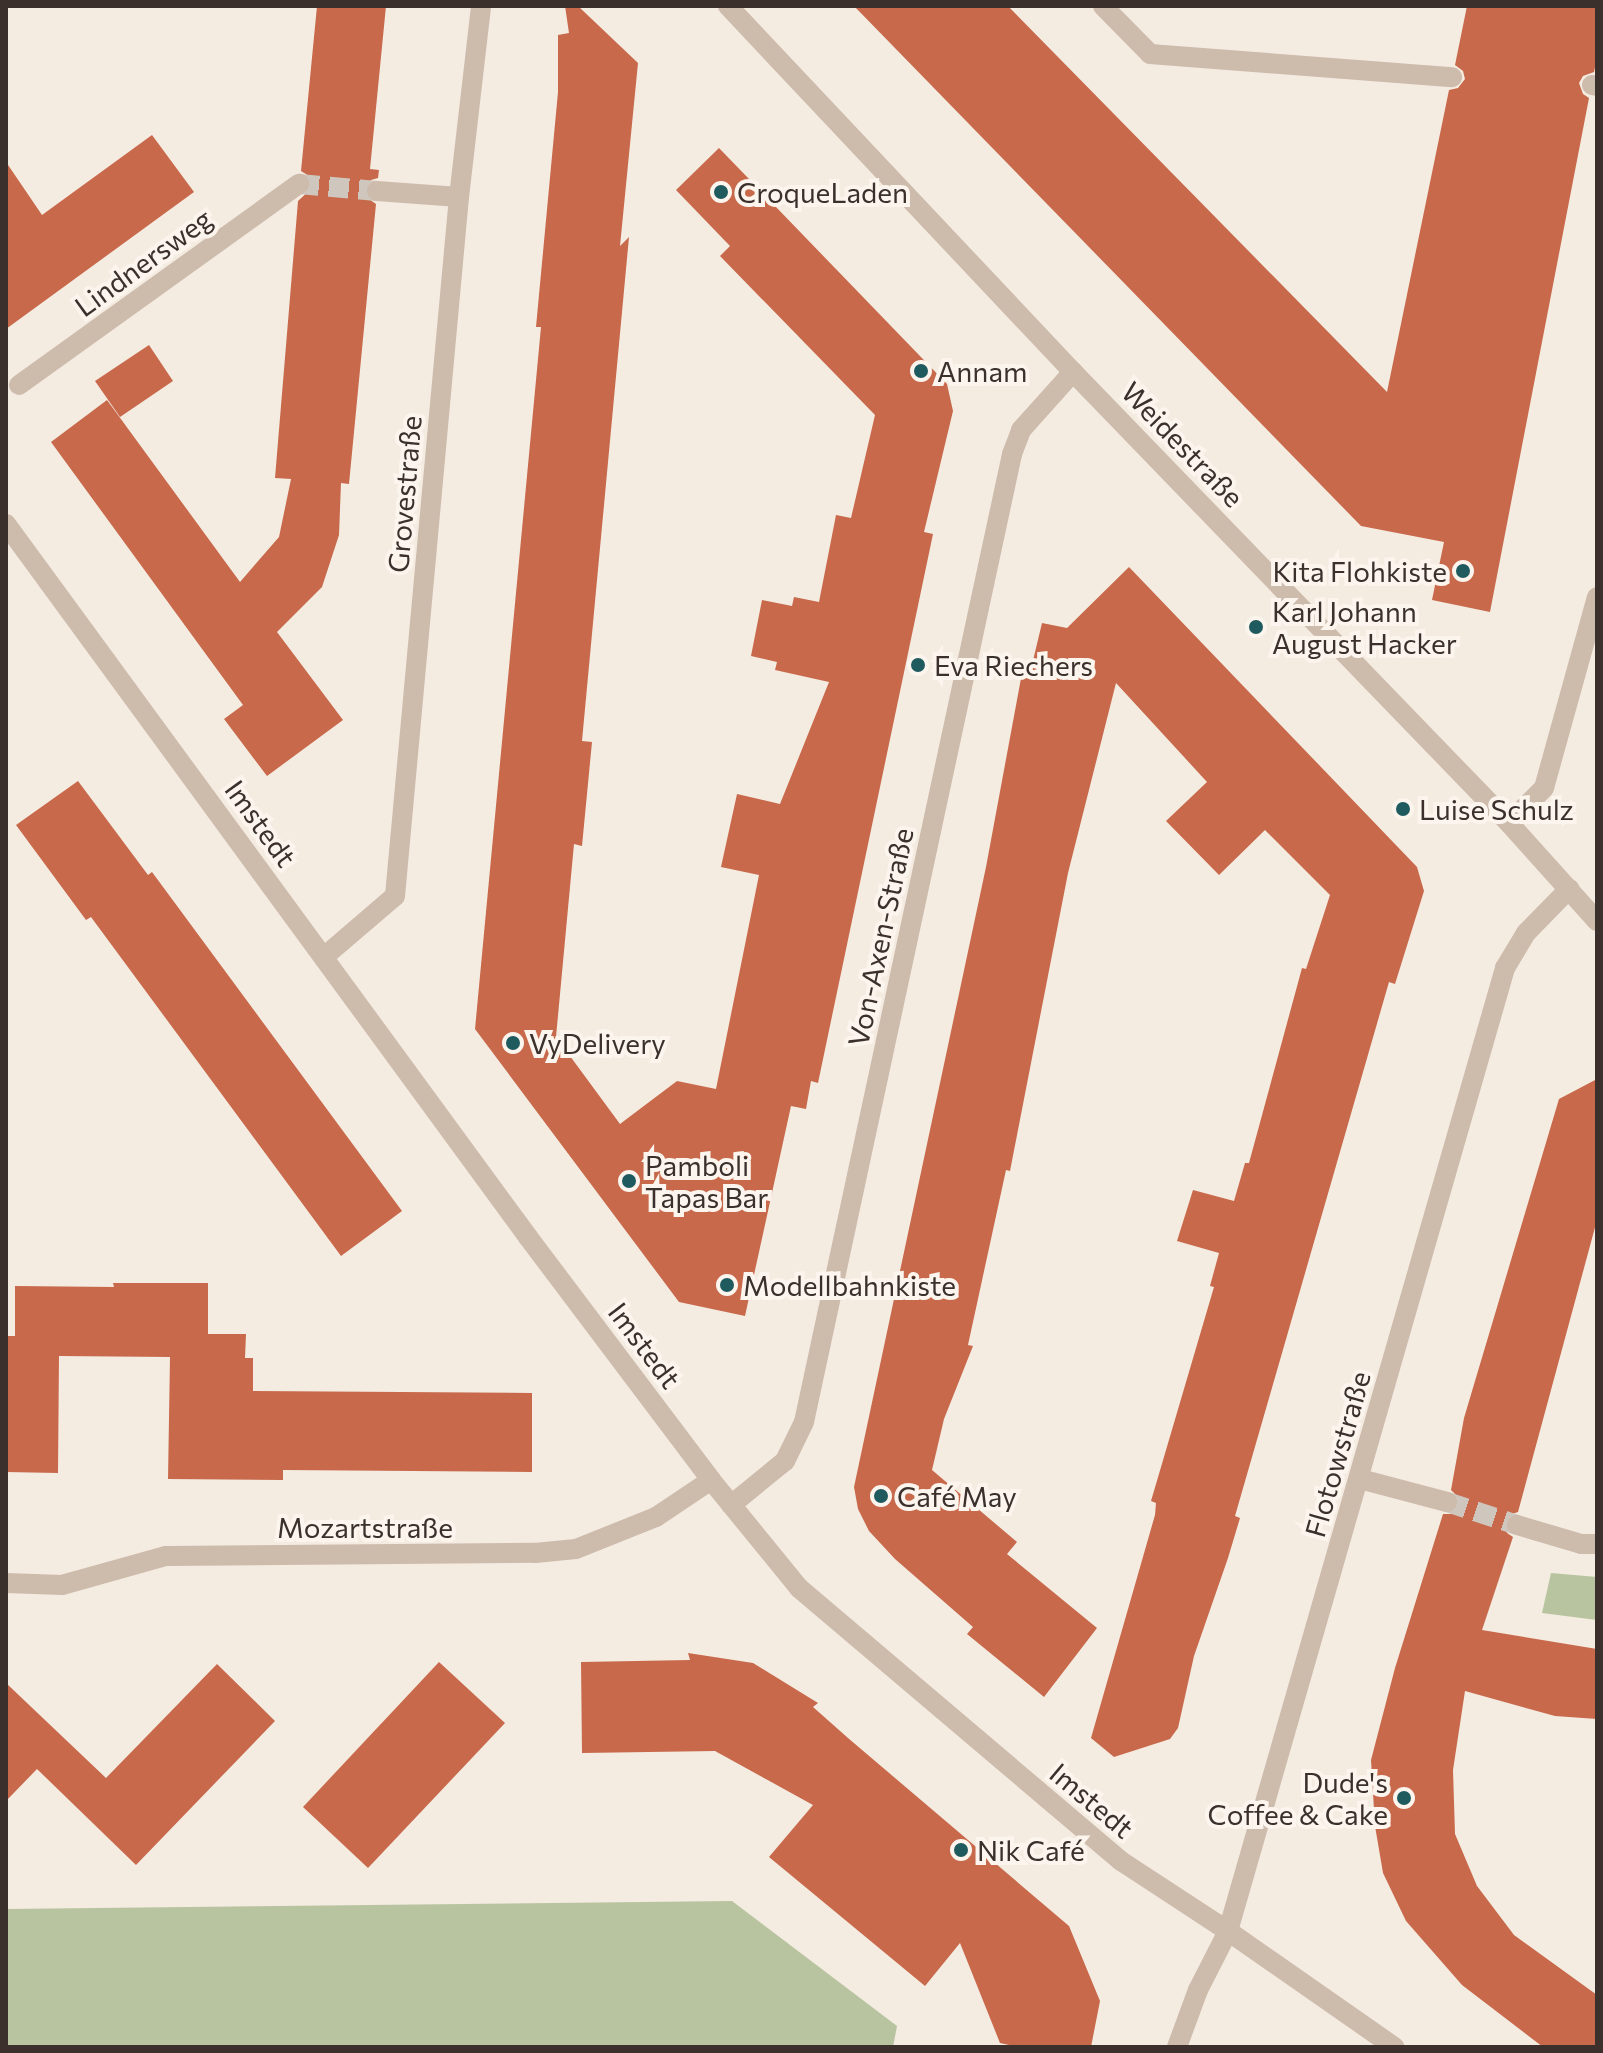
<!DOCTYPE html>
<html>
<head>
<meta charset="utf-8">
<style>
  body { margin:0 }
  #map { position:relative; width:1603px; height:2053px; overflow:hidden; background:#f4ebe1; font-family:Commissioner,sans-serif }
  div>[style] { position:absolute }
  .green>* { inset:0; background:#b8c4a0 }
  .building>* { inset:0; background:#c8694b }
  .minor-tunnel>* { height:20px; margin-top:-10px; transform-origin:0; background:repeating-linear-gradient(90deg,#cfc6bd 0 20px,transparent 0 30px) }
  .service>* { height:20px; margin:-10px; padding:0 10px; transform-origin:10px; border-radius:10px; background:#cdbbac }
  .minor>* { height:20px; margin:-10px; padding:0 10px; transform-origin:10px; border-radius:10px; background:#cdbbac }
  .tertiary>* { height:20px; margin:-10px; padding:0 10px; transform-origin:10px; border-radius:10px; background:#cdbbac }
  .dots>* { width:22px; height:22px; translate:-50% -50%; box-sizing:border-box; border:4px solid #fbf5ee; border-radius:50% }
  span { translate:-50% -50%; white-space:nowrap; text-align:center; line-height:1.15; -webkit-text-stroke:8px #fbf5ee; paint-order:stroke }
  .poi-label { font-size:28px; color:#3b302b }
  .left { translate:0 -50%; text-align:left }
  .right { translate:-100% -50%; text-align:right }
  .street-label { font-size:28px; color:#3b302b }
  .frame { position:absolute; inset:0; border:8px solid #3b302b; pointer-events:none }
</style>
</head>
<body>
<div id="map">
  <div class="green">
    <div style="clip-path:polygon(1551px 1573px,1597px 1577px,1597px 1620px,1542px 1613px)"></div>
    <div style="clip-path:polygon(732px 1901px,897px 2026px,893px 2047px,6px 2047px,6px 1909px)"></div>
  </div>
  <div class="building">
    <div style="clip-path:polygon(317px 6px,386px 6px,370px 169px,379px 170px,378px 178px,371px 180px,364px 189px,366px 197px,376px 204px,349px 484px,341px 483px,339px 535px,322px 587px,277px 632px,343px 720px,267px 776px,224px 719px,243px 705px,51px 442px,107px 400px,240px 582px,279px 537px,291px 479px,275px 478px,298px 201px,310px 190px,312px 184px,309px 176px,301px 171px)"></div>
    <div style="clip-path:polygon(565px 6px,578px 6px,638px 63px,620px 246px,629px 237px,582px 741px,592px 742px,582px 846px,574px 844px,556px 1037px,620px 1124px,677px 1081px,716px 1089px,759px 875px,721px 867px,737px 794px,780px 804px,829px 682px,775px 670px,777px 662px,751px 656px,762px 600px,792px 606px,794px 597px,819px 602px,836px 515px,851px 518px,875px 415px,720px 256px,730px 246px,676px 190px,719px 148px,947px 384px,953px 411px,924px 532px,933px 534px,818px 1083px,811px 1081px,806px 1109px,791px 1106px,745px 1316px,679px 1302px,475px 1029px,541px 327px,536px 327px,558px 92px,558px 35px,569px 33px)"></div>
    <div style="clip-path:polygon(854px 6px,1008px 6px,1387px 392px,1449px 90px,1458px 88px,1465px 79px,1463px 71px,1455px 65px,1467px 6px,1597px 6px,1597px 58px,1594px 72px,1583px 76px,1579px 83px,1583px 94px,1589px 98px,1490px 612px,1432px 600px,1444px 542px,1361px 526px)"></div>
    <div style="clip-path:polygon(152px 135px,194px 192px,6px 329px,6px 162px,42px 215px)"></div>
    <div style="clip-path:polygon(149px 345px,173px 381px,120px 417px,95px 381px)"></div>
    <div style="clip-path:polygon(1129px 567px,1417px 867px,1424px 891px,1395px 984px,1389px 982px,1235px 1516px,1240px 1518px,1228px 1558px,1194px 1656px,1178px 1728px,1170px 1739px,1114px 1757px,1091px 1738px,1155px 1515px,1156px 1503px,1151px 1501px,1214px 1287px,1210px 1286px,1219px 1253px,1177px 1241px,1193px 1190px,1234px 1201px,1245px 1163px,1249px 1163px,1302px 968px,1306px 969px,1330px 895px,1265px 830px,1219px 875px,1166px 821px,1207px 782px,1116px 683px,1068px 873px,1010px 1171px,1006px 1170px,968px 1345px,973px 1346px,944px 1419px,932px 1470px,1017px 1542px,1007px 1554px,1097px 1628px,1044px 1697px,967px 1634px,973px 1627px,895px 1559px,869px 1531px,858px 1509px,854px 1487px,986px 867px,1022px 673px,1030px 673px,1042px 623px,1067px 628px)"></div>
    <div style="clip-path:polygon(78px 781px,148px 875px,152px 872px,402px 1211px,341px 1256px,91px 917px,86px 920px,16px 825px)"></div>
    <div style="clip-path:polygon(1597px 1079px,1597px 1220px,1518px 1512px,1509px 1515px,1504px 1522px,1507px 1533px,1513px 1537px,1482px 1630px,1597px 1649px,1597px 1719px,1555px 1716px,1465px 1691px,1453px 1770px,1455px 1834px,1477px 1886px,1514px 1935px,1597px 1995px,1597px 2047px,1543px 2047px,1462px 1985px,1406px 1921px,1383px 1873px,1375px 1826px,1371px 1760px,1395px 1668px,1443px 1514px,1451px 1514px,1459px 1506px,1459px 1498px,1451px 1490px,1464px 1418px,1559px 1099px)"></div>
    <div style="clip-path:polygon(113px 1283px,208px 1283px,208px 1334px,246px 1334px,245px 1358px,253px 1358px,253px 1391px,532px 1393px,532px 1472px,283px 1470px,283px 1480px,168px 1479px,170px 1357px,59px 1356px,58px 1473px,6px 1472px,6px 1336px,15px 1336px,15px 1286px,114px 1287px)"></div>
    <div style="clip-path:polygon(688px 1653px,753px 1663px,818px 1703px,813px 1707px,848px 1738px,1069px 1926px,1100px 2001px,1091px 2047px,1018px 2047px,1000px 2043px,960px 1943px,925px 1986px,769px 1857px,813px 1805px,715px 1751px,582px 1753px,581px 1662px,690px 1660px)"></div>
    <div style="clip-path:polygon(439px 1662px,505px 1723px,368px 1868px,303px 1807px)"></div>
    <div style="clip-path:polygon(217px 1664px,275px 1721px,136px 1865px,37px 1769px,6px 1801px,6px 1683px,106px 1778px)"></div>
  </div>
  <div class="minor-tunnel">
    <div style="left:299px;top:184px;width:78px;rotate:5.1deg"></div>
    <div style="left:1447px;top:1502px;width:74px;rotate:18.2deg"></div>
  </div>
  <div class="service">
    <div style="left:1103px;top:6px;width:67px;rotate:45.6deg"></div>
    <div style="left:1150px;top:54px;width:303px;rotate:4.4deg"></div>
    <div style="left:1592px;top:85px;width:5px;rotate:11deg"></div>
    <div style="left:1509px;top:823px;width:49px;rotate:-45deg"></div>
    <div style="left:1544px;top:788px;width:198px;rotate:-74.5deg"></div>
  </div>
  <div class="minor">
    <div style="left:377px;top:191px;width:82px;rotate:4.2deg"></div>
    <div style="left:19px;top:385px;width:345px;rotate:-35.7deg"></div>
    <div style="left:6px;top:524px;width:884px;rotate:53.79deg"></div>
    <div style="left:528px;top:1237px;width:304px;rotate:53deg"></div>
    <div style="left:711px;top:1480px;width:139px;rotate:50.8deg"></div>
    <div style="left:799px;top:1588px;width:422px;rotate:40.3deg"></div>
    <div style="left:1121px;top:1861px;width:128px;rotate:33.2deg"></div>
    <div style="left:1228px;top:1931px;width:203px;rotate:34.9deg"></div>
    <div style="left:325px;top:956px;width:92px;rotate:-40.6deg"></div>
    <div style="left:395px;top:896px;width:702px;rotate:-84.77deg"></div>
    <div style="left:459px;top:197px;width:192px;rotate:-83.4deg"></div>
    <div style="left:1360px;top:1479px;width:90px;rotate:14.8deg"></div>
    <div style="left:731px;top:1505px;width:70px;rotate:-39.2deg"></div>
    <div style="left:785px;top:1461px;width:43px;rotate:-64deg"></div>
    <div style="left:804px;top:1422px;width:990px;rotate:-77.87deg"></div>
    <div style="left:1012px;top:454px;width:26px;rotate:-69deg"></div>
    <div style="left:1021px;top:430px;width:78px;rotate:-48.1deg"></div>
    <div style="left:1517px;top:1525px;width:67px;rotate:16.5deg"></div>
    <div style="left:1581px;top:1544px;width:16px"></div>
    <div style="left:6px;top:1583px;width:56px;rotate:2deg"></div>
    <div style="left:62px;top:1585px;width:108px;rotate:-15.6deg"></div>
    <div style="left:166px;top:1556px;width:369px;rotate:-0.5deg"></div>
    <div style="left:535px;top:1553px;width:41px;rotate:-5.6deg"></div>
    <div style="left:576px;top:1549px;width:86px;rotate:-21.8deg"></div>
    <div style="left:656px;top:1517px;width:66px;rotate:-33.9deg"></div>
    <div style="left:1177px;top:2047px;width:61px;rotate:-69.8deg"></div>
    <div style="left:1198px;top:1990px;width:66px;rotate:-63deg"></div>
    <div style="left:1228px;top:1931px;width:1002px;rotate:-73.95deg"></div>
    <div style="left:1505px;top:968px;width:41px;rotate:-59deg"></div>
    <div style="left:1526px;top:933px;width:62px;rotate:-45.7deg"></div>
  </div>
  <div class="tertiary">
    <div style="left:728px;top:6px;width:503px;rotate:46.69deg"></div>
    <div style="left:1073px;top:372px;width:627px;rotate:45.97deg"></div>
    <div style="left:1509px;top:823px;width:132px;rotate:48.1deg"></div>
  </div>
  <div class="dots">
    <div style="left:721px;top:192px;background:#1f5a5e"></div>
    <div style="left:921px;top:371px;background:#1f5a5e"></div>
    <div style="left:1463px;top:571px;background:#1f5a5e"></div>
    <div style="left:1256px;top:627px;background:#1f5a5e"></div>
    <div style="left:918px;top:665px;background:#1f5a5e"></div>
    <div style="left:1403px;top:809px;background:#1f5a5e"></div>
    <div style="left:513px;top:1043px;background:#1f5a5e"></div>
    <div style="left:629px;top:1181px;background:#1f5a5e"></div>
    <div style="left:727px;top:1285px;background:#1f5a5e"></div>
    <div style="left:881px;top:1496px;background:#1f5a5e"></div>
    <div style="left:1404px;top:1798px;background:#1f5a5e"></div>
    <div style="left:961px;top:1850px;background:#1f5a5e"></div>
  </div>
  <div class="poi-label">
    <span class="left" style="left:737px;top:192px">CroqueLaden</span>
    <span class="left" style="left:937px;top:371px">Annam</span>
    <span class="right" style="left:1447px;top:571px">Kita Flohkiste</span>
    <span class="left" style="left:1272px;top:627px">Karl Johann<br>August Hacker</span>
    <span class="left" style="left:934px;top:665px">Eva Riechers</span>
    <span class="left" style="left:1419px;top:809px">Luise Schulz</span>
    <span class="left" style="left:529px;top:1043px">VyDelivery</span>
    <span class="left" style="left:645px;top:1181px">Pamboli<br>Tapas Bar</span>
    <span class="left" style="left:743px;top:1285px">Modellbahnkiste</span>
    <span class="left" style="left:897px;top:1496px">Café May</span>
    <span class="right" style="left:1388px;top:1798px">Dude's<br>Coffee &amp; Cake</span>
    <span class="left" style="left:977px;top:1850px">Nik Café</span>
  </div>
  <div class="street-label">
    <span style="left:143px;top:262px;rotate:-36deg">Lindnersweg</span>
    <span style="left:1183px;top:444px;rotate:46deg">Weidestraße</span>
    <span style="left:404px;top:494px;rotate:-85deg">Grovestraße</span>
    <span style="left:261px;top:823px;rotate:54deg">Imstedt</span>
    <span style="left:880px;top:937px;rotate:-78deg">Von-Axen-Straße</span>
    <span style="left:645px;top:1345px;rotate:53deg">Imstedt</span>
    <span style="left:1337px;top:1454px;rotate:-74deg">Flotowstraße</span>
    <span style="left:365px;top:1527px">Mozartstraße</span>
    <span style="left:1092px;top:1800px;rotate:40deg">Imstedt</span>
  </div>
  <div class="frame"></div>
</div>
</body>
</html>
